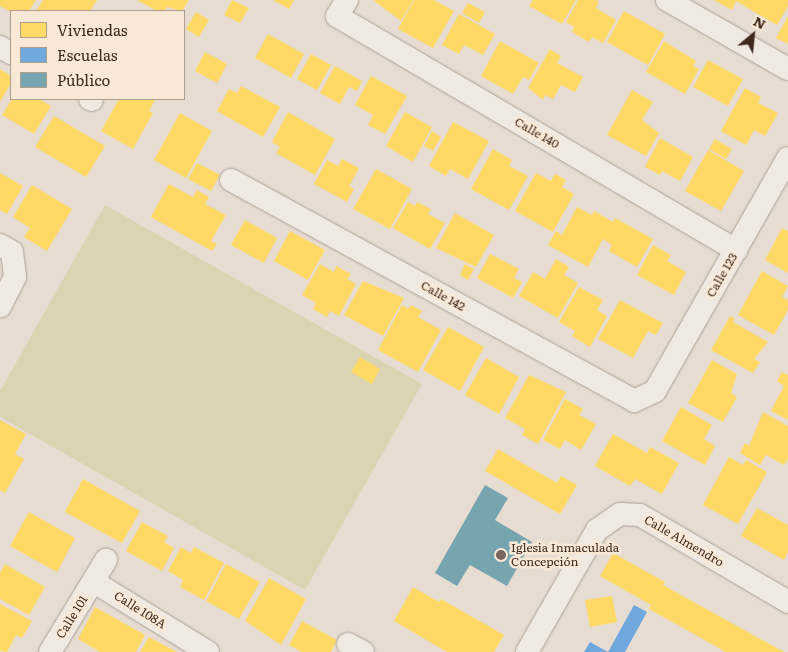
<!DOCTYPE html>
<html>
<head>
<meta charset="utf-8">
<style>
  body { margin:0 }
  #map { position:relative; width:788px; height:652px; overflow:hidden; background:#e7dcd1; font-family:Literata,serif }
  div>[style] { position:absolute }
  .green>* { inset:0; background:#dad4b3 }
  .homes>* { inset:0; background:#ffd966 }
  .schools>* { inset:0; background:#6fa8dc }
  .public>* { inset:0; background:#76a5af }
  .roads { filter:drop-shadow(0 0 1px #ada299) drop-shadow(0 0 1px #ada299) }
  .minor>* { height:22px; margin:-11px; padding:0 11px; transform-origin:11px; border-radius:11px; background:#f0e9e2 }
  .dots>* { width:14px; height:14px; translate:-50% -50%; box-sizing:border-box; border:2px solid #f8e9d7; border-radius:50% }
  span { translate:-50% -50%; white-space:nowrap; text-align:center; line-height:1.15; -webkit-text-stroke:5px #f8e9d7; paint-order:stroke }
  .street-label { font-size:12px; color:#3e291f }
  .poi-label { font-size:12px; color:#3e291f }
  .left { translate:0 -50%; text-align:left }
  .legend { position:absolute; left:10px; top:10px; width:175px; height:90px; box-sizing:border-box; background:#f8e9d7; border:1px solid #ae9c8d; margin:0; padding:6px 9px; list-style:none; font-size:15px; color:#3e291f }
  .legend li { display:flex; align-items:center; gap:10px; height:25px }
  .legend b { width:25px; border:1px solid #ae9c8d }
  .north { position:absolute; left:728px; top:10px; width:50px; height:50px; -webkit-text-stroke:4px #f8e9d7; paint-order:stroke; rotate:28deg; font-size:14px; font-weight:700; line-height:20px; text-align:center; color:#3e291f }
  .north::after { content:''; display:block; margin:auto; width:18px; height:22px; background:#3e291f; clip-path:polygon(50% 0,100% 100%,50% 72%,0 100%) }
</style>
</head>
<body>
<div id="map">
  <div class="green">
    <div style="clip-path:polygon(105px 205px,422px 384px,305px 590px,0 417px,0 391px)"></div>
  </div>
  <div class="homes">
    <div style="clip-path:polygon(0 0,36px 0,29px 11px,11px 12px,0 6px)"></div>
    <div style="clip-path:polygon(43px 0,97px 0,90px 11px,36px 11px)"></div>
    <div style="clip-path:polygon(137px 0,189px 0,182px 11px,167px 7px,164px 11px,157px 11px)"></div>
    <div style="clip-path:polygon(232px 0,249px 8px,240px 23px,224px 15px)"></div>
    <div style="clip-path:polygon(273px 0,294px 0,289px 9px)"></div>
    <div style="clip-path:polygon(373px 0,413px 0,401px 21px)"></div>
    <div style="clip-path:polygon(414px 0,434px 0,454px 11px,433px 48px,398px 29px)"></div>
    <div style="clip-path:polygon(533px 0,576px 0,562px 24px,529px 6px)"></div>
    <div style="clip-path:polygon(578px 0,596px 0,599px 2px,596px 8px,616px 20px,603px 43px,592px 37px,589px 42px,572px 32px,574px 27px,566px 22px)"></div>
    <div style="clip-path:polygon(714px 0,788px 0,788px 6px,777px 25px,736px 1px,732px 10px)"></div>
    <div style="clip-path:polygon(468px 3px,485px 12px,479px 23px,462px 13px)"></div>
    <div style="clip-path:polygon(624px 11px,665px 34px,648px 65px,607px 42px)"></div>
    <div style="clip-path:polygon(196px 12px,209px 20px,199px 37px,186px 29px)"></div>
    <div style="clip-path:polygon(459px 14px,495px 34px,483px 55px,464px 45px,459px 54px,442px 45px)"></div>
    <div style="clip-path:polygon(788px 16px,788px 44px,776px 38px)"></div>
    <div style="clip-path:polygon(268px 34px,304px 54px,291px 78px,255px 58px)"></div>
    <div style="clip-path:polygon(500px 41px,539px 63px,529px 80px,523px 77px,513px 94px,481px 76px)"></div>
    <div style="clip-path:polygon(664px 41px,696px 61px,693px 66px,699px 69px,685px 94px,646px 72px)"></div>
    <div style="clip-path:polygon(550px 49px,561px 56px,557px 63px,583px 77px,575px 92px,561px 85px,553px 99px,545px 95px,543px 100px,528px 88px)"></div>
    <div style="clip-path:polygon(205px 52px,227px 64px,217px 83px,195px 71px)"></div>
    <div style="clip-path:polygon(311px 54px,331px 65px,317px 90px,297px 79px)"></div>
    <div style="clip-path:polygon(708px 60px,743px 79px,728px 106px,693px 87px)"></div>
    <div style="clip-path:polygon(335px 66px,362px 81px,357px 91px,349px 87px,340px 104px,320px 93px)"></div>
    <div style="clip-path:polygon(0 69px,11px 76px,11px 83px,0 102px)"></div>
    <div style="clip-path:polygon(371px 76px,407px 96px,385px 134px,368px 125px,373px 115px,355px 105px)"></div>
    <div style="clip-path:polygon(241px 86px,280px 107px,263px 137px,217px 111px,229px 89px,237px 93px)"></div>
    <div style="clip-path:polygon(745px 88px,761px 97px,758px 103px,778px 113px,765px 136px,754px 130px,746px 145px,721px 131px)"></div>
    <div style="clip-path:polygon(632px 90px,653px 102px,642px 120px,659px 133px,646px 156px,607px 135px)"></div>
    <div style="clip-path:polygon(12px 99px,39px 99px,51px 106px,34px 134px,2px 115px)"></div>
    <div style="clip-path:polygon(119px 99px,155px 100px,149px 111px,153px 113px,133px 149px,101px 131px)"></div>
    <div style="clip-path:polygon(288px 112px,335px 139px,315px 175px,276px 153px,280px 147px,272px 142px)"></div>
    <div style="clip-path:polygon(405px 112px,432px 127px,413px 162px,386px 146px)"></div>
    <div style="clip-path:polygon(180px 113px,212px 131px,186px 178px,154px 160px)"></div>
    <div style="clip-path:polygon(54px 116px,105px 146px,86px 177px,35px 147px)"></div>
    <div style="clip-path:polygon(453px 122px,489px 141px,468px 179px,450px 169px,446px 176px,429px 166px)"></div>
    <div style="clip-path:polygon(432px 131px,441px 137px,433px 151px,424px 146px)"></div>
    <div style="clip-path:polygon(660px 138px,693px 157px,680px 181px,662px 171px,660px 175px,645px 167px)"></div>
    <div style="clip-path:polygon(715px 139px,732px 149px,726px 159px,709px 149px)"></div>
    <div style="clip-path:polygon(493px 149px,512px 160px,509px 166px,528px 176px,509px 210px,471px 189px)"></div>
    <div style="clip-path:polygon(708px 150px,744px 171px,721px 211px,685px 191px)"></div>
    <div style="clip-path:polygon(342px 159px,359px 168px,349px 186px,354px 189px,347px 202px,314px 184px,327px 160px,338px 166px)"></div>
    <div style="clip-path:polygon(197px 163px,220px 175px,211px 191px,188px 179px)"></div>
    <div style="clip-path:polygon(376px 169px,412px 189px,390px 229px,353px 209px)"></div>
    <div style="clip-path:polygon(0 173px,23px 186px,7px 214px,0 210px)"></div>
    <div style="clip-path:polygon(536px 173px,551px 181px,555px 174px,566px 180px,562px 187px,574px 194px,553px 232px,515px 211px)"></div>
    <div style="clip-path:polygon(169px 184px,193px 197px,197px 190px,209px 197px,205px 204px,226px 215px,211px 241px,217px 244px,212px 251px,151px 217px)"></div>
    <div style="clip-path:polygon(32px 185px,72px 209px,47px 251px,24px 237px,30px 228px,13px 217px)"></div>
    <div style="clip-path:polygon(408px 202px,415px 206px,417px 202px,431px 209px,428px 214px,445px 223px,430px 249px,393px 228px)"></div>
    <div style="clip-path:polygon(577px 207px,592px 215px,594px 211px,613px 222px,615px 218px,653px 239px,637px 267px,609px 251px,612px 245px,603px 239px,588px 267px,548px 245px,556px 231px,562px 235px)"></div>
    <div style="clip-path:polygon(455px 213px,494px 235px,476px 267px,436px 248px)"></div>
    <div style="clip-path:polygon(245px 220px,277px 238px,264px 263px,231px 245px)"></div>
    <div style="clip-path:polygon(782px 228px,788px 231px,788px 273px,765px 260px)"></div>
    <div style="clip-path:polygon(290px 231px,325px 250px,308px 280px,274px 261px)"></div>
    <div style="clip-path:polygon(653px 245px,671px 255px,667px 261px,686px 272px,674px 295px,637px 275px)"></div>
    <div style="clip-path:polygon(490px 254px,519px 269px,514px 278px,522px 282px,513px 298px,477px 278px)"></div>
    <div style="clip-path:polygon(556px 259px,569px 267px,564px 275px,578px 283px,558px 318px,519px 296px,533px 272px,545px 279px)"></div>
    <div style="clip-path:polygon(320px 264px,334px 272px,336px 266px,351px 274px,347px 279px,356px 284px,339px 316px,330px 311px,327px 317px,313px 309px,316px 303px,302px 295px)"></div>
    <div style="clip-path:polygon(465px 264px,474px 269px,468px 280px,460px 275px)"></div>
    <div style="clip-path:polygon(762px 271px,788px 286px,782px 297px,788px 300px,788px 310px,774px 335px,738px 315px)"></div>
    <div style="clip-path:polygon(363px 281px,404px 298px,383px 336px,344px 315px)"></div>
    <div style="clip-path:polygon(579px 287px,603px 300px,597px 310px,607px 316px,590px 347px,572px 336px,575px 331px,559px 322px)"></div>
    <div style="clip-path:polygon(620px 300px,663px 323px,656px 335px,648px 331px,633px 358px,598px 339px)"></div>
    <div style="clip-path:polygon(402px 305px,408px 309px,411px 305px,422px 311px,418px 317px,441px 330px,418px 372px,378px 350px)"></div>
    <div style="clip-path:polygon(730px 316px,735px 319px,733px 322px,768px 342px,754px 359px,760px 362px,753px 373px,711px 350px)"></div>
    <div style="clip-path:polygon(448px 327px,484px 347px,460px 391px,423px 370px)"></div>
    <div style="clip-path:polygon(360px 357px,380px 369px,372px 384px,351px 372px)"></div>
    <div style="clip-path:polygon(486px 358px,519px 377px,499px 414px,465px 395px)"></div>
    <div style="clip-path:polygon(712px 360px,737px 374px,731px 393px,737px 397px,723px 422px,688px 403px)"></div>
    <div style="clip-path:polygon(782px 372px,788px 375px,788px 420px,771px 411px,784px 386px,777px 381px)"></div>
    <div style="clip-path:polygon(529px 375px,566px 392px,538px 444px,522px 435px,525px 429px,505px 418px)"></div>
    <div style="clip-path:polygon(565px 399px,583px 409px,579px 415px,596px 424px,581px 450px,565px 440px,560px 449px,543px 440px)"></div>
    <div style="clip-path:polygon(681px 407px,712px 425px,704px 439px,715px 446px,705px 465px,662px 441px)"></div>
    <div style="clip-path:polygon(763px 412px,788px 426px,788px 459px,784px 465px,766px 455px,760px 465px,740px 453px,745px 443px,749px 446px)"></div>
    <div style="clip-path:polygon(0 420px,26px 434px,15px 454px,24px 459px,5px 493px,0 490px)"></div>
    <div style="clip-path:polygon(613px 434px,647px 453px,650px 447px,679px 463px,662px 494px,635px 479px,630px 486px,595px 466px)"></div>
    <div style="clip-path:polygon(498px 449px,557px 483px,561px 476px,577px 485px,560px 514px,485px 471px)"></div>
    <div style="clip-path:polygon(729px 457px,743px 465px,746px 460px,767px 472px,738px 524px,703px 505px)"></div>
    <div style="clip-path:polygon(83px 479px,140px 511px,122px 543px,65px 512px)"></div>
    <div style="clip-path:polygon(757px 508px,788px 525px,788px 552px,784px 560px,741px 536px)"></div>
    <div style="clip-path:polygon(29px 512px,75px 538px,57px 572px,10px 546px)"></div>
    <div style="clip-path:polygon(142px 522px,168px 536px,164px 542px,174px 548px,162px 571px,126px 551px)"></div>
    <div style="clip-path:polygon(181px 547px,191px 553px,194px 547px,224px 563px,204px 600px,180px 587px,183px 580px,168px 571px)"></div>
    <div style="clip-path:polygon(613px 553px,665px 582px,663px 585px,784px 652px,726px 652px,649px 609px,651px 605px,600px 576px)"></div>
    <div style="clip-path:polygon(5px 564px,45px 587px,29px 615px,0 599px,0 573px)"></div>
    <div style="clip-path:polygon(226px 564px,260px 582px,239px 619px,206px 601px)"></div>
    <div style="clip-path:polygon(269px 578px,306px 599px,281px 645px,245px 621px)"></div>
    <div style="clip-path:polygon(413px 587px,439px 602px,441px 599px,504px 635px,494px 652px,447px 652px,394px 621px)"></div>
    <div style="clip-path:polygon(612px 596px,617px 622px,590px 627px,585px 600px)"></div>
    <div style="clip-path:polygon(0 604px,32px 621px,22px 638px,16px 635px,7px 652px,0 651px)"></div>
    <div style="clip-path:polygon(95px 607px,145px 635px,136px 652px,100px 652px,78px 639px)"></div>
    <div style="clip-path:polygon(302px 621px,337px 640px,331px 652px,302px 652px,289px 645px)"></div>
    <div style="clip-path:polygon(149px 637px,177px 652px,140px 652px)"></div>
  </div>
  <div class="schools">
    <div style="clip-path:polygon(634px 605px,647px 612px,625px 652px,584px 652px,590px 642px,608px 652px)"></div>
  </div>
  <div class="public">
    <div style="clip-path:polygon(485px 485px,508px 498px,495px 520px,532px 542px,507px 586px,470px 565px,457px 586px,435px 573px)"></div>
  </div>
  <div class="roads">
    <div class="minor">
      <div style="left:347px;top:0;width:19px;rotate:122deg"></div>
      <div style="left:337px;top:16px;width:463px;rotate:30.4deg"></div>
      <div style="left:667px;top:0;width:139px;rotate:29.7deg"></div>
      <div style="left:0;top:47px;width:13px;rotate:29deg"></div>
      <div style="left:90px;top:99px;width:2px;rotate:27deg"></div>
      <div style="left:231px;top:180px;width:460px;rotate:28.7deg"></div>
      <div style="left:634px;top:401px;width:23px;rotate:-25deg"></div>
      <div style="left:655px;top:391px;width:268px;rotate:-60.3deg"></div>
      <div style="left:0;top:245px;width:14px;rotate:30deg"></div>
      <div style="left:12px;top:252px;width:25px;rotate:83deg"></div>
      <div style="left:15px;top:277px;width:33px;rotate:117deg"></div>
      <div style="left:94px;top:582px;width:134px;rotate:31.6deg"></div>
      <div style="left:348px;top:644px;width:17px;rotate:28deg"></div>
      <div style="left:50px;top:652px;width:108px;rotate:-58.7deg"></div>
      <div style="left:527px;top:652px;width:141px;rotate:-60.2deg"></div>
      <div style="left:597px;top:530px;width:28px;rotate:-35deg"></div>
      <div style="left:620px;top:514px;width:20px;rotate:3deg"></div>
      <div style="left:640px;top:515px;width:172px;rotate:30.4deg"></div>
    </div>
  </div>
  <div class="dots">
    <div style="left:501px;top:555px;background:#79685d"></div>
  </div>
  <div class="street-label">
    <span style="left:537px;top:133px;rotate:30deg">Calle 140</span>
    <span style="left:722px;top:275px;rotate:-60deg">Calle 123</span>
    <span style="left:443px;top:296px;rotate:29deg">Calle 142</span>
    <span style="left:684px;top:541px;rotate:30deg">Calle Almendro</span>
    <span style="left:140px;top:610px;rotate:32deg">Calle 108A</span>
    <span style="left:72px;top:617px;rotate:-58deg">Calle 101</span>
  </div>
  <div class="poi-label">
    <span class="left" style="left:511px;top:555px">Iglesia Inmaculada<br>Concepción</span>
  </div>
  <ul class="legend">
  <li><b style="height:14px;background:#ffd966"></b>Viviendas</li>
  <li><b style="height:14px;background:#6fa8dc"></b>Escuelas</li>
  <li><b style="height:14px;background:#76a5af"></b>Público</li>
  </ul>
  <div class="north">N</div>
</div>
</body>
</html>
